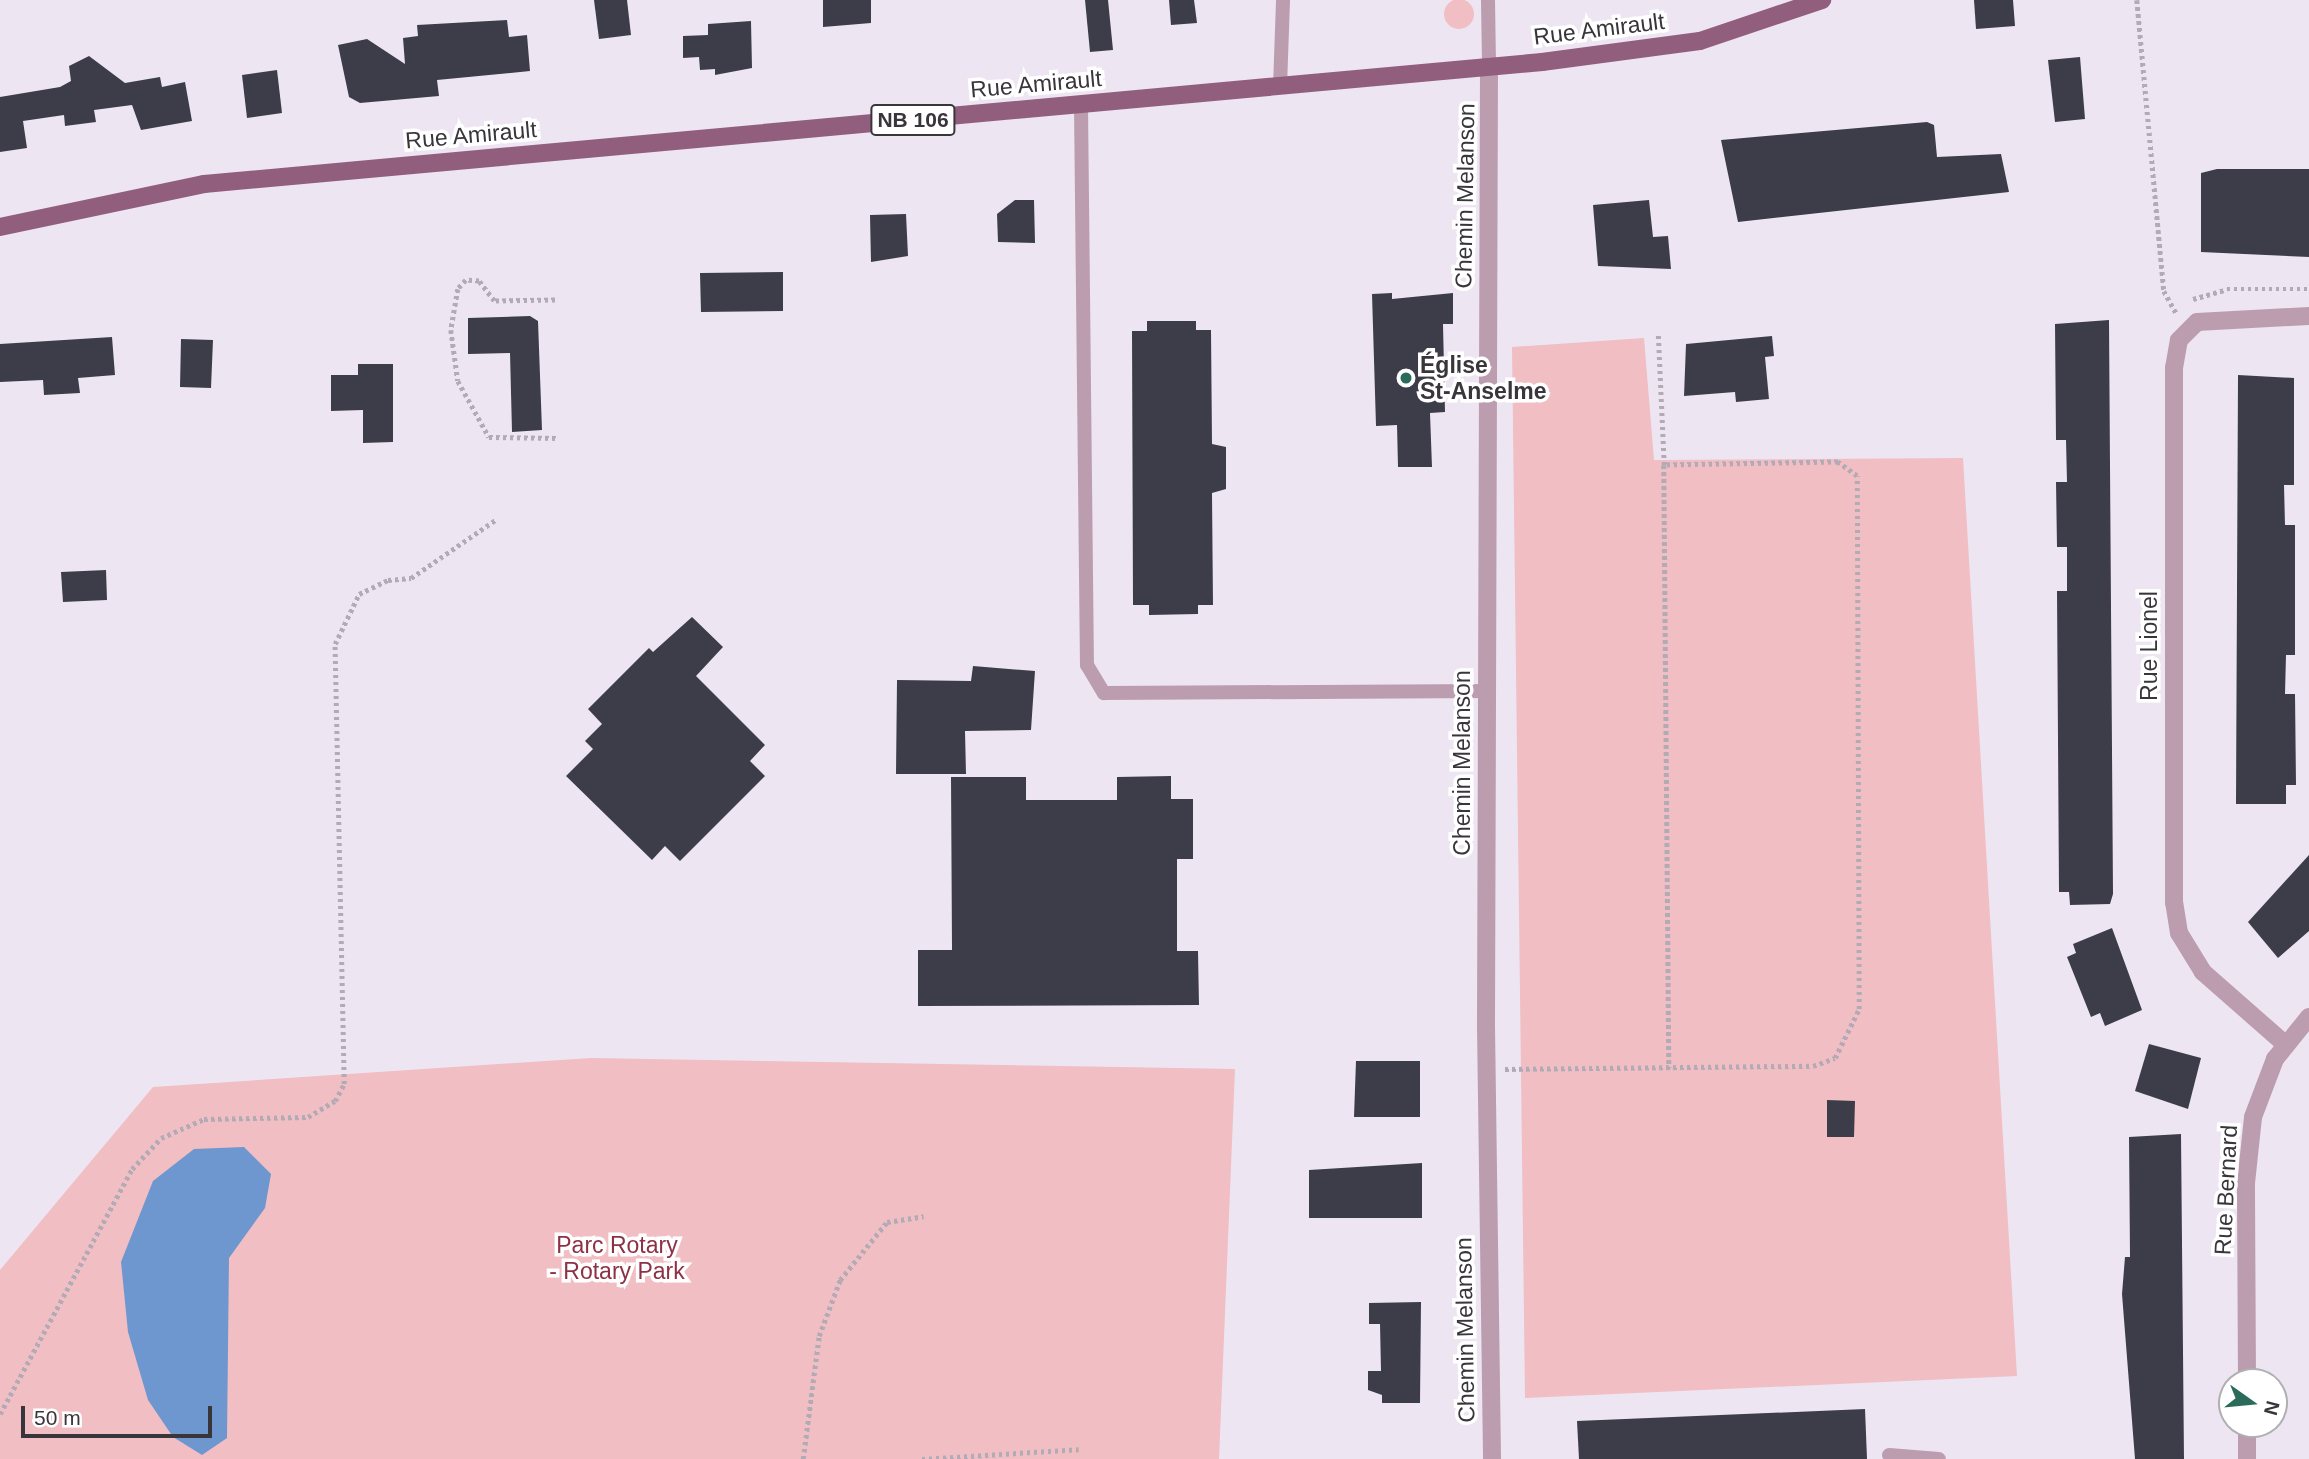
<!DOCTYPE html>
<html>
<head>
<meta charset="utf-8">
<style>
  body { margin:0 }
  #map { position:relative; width:2309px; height:1459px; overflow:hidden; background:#eee5f3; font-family:Helvetica,sans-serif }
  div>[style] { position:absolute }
  .green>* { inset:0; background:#f0bec3 }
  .round { border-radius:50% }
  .water>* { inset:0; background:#6e96cf }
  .building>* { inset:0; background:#3d3d49 }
  .path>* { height:4.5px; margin-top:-2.25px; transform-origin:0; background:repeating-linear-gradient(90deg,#b2abb6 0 3.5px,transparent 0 7px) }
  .service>* { height:14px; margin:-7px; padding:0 7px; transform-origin:7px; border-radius:7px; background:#bc9daf }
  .minor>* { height:18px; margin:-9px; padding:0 9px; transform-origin:9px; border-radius:9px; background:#bc9daf }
  .tertiary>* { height:18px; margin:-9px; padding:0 9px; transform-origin:9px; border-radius:9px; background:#bc9daf }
  .primary>* { height:18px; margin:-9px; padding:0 9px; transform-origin:9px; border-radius:9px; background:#925e7e }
  .dots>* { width:19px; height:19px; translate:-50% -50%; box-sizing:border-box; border:4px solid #fff; border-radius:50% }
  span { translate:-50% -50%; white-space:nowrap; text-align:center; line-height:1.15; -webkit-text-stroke:7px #fff; paint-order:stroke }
  .shield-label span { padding:2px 5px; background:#fff; border:2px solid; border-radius:5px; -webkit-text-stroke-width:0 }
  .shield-label { font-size:21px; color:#39363b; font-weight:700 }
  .street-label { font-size:23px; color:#39363b }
  .poi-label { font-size:23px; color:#39363b; font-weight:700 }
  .left { translate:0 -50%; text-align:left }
  .park-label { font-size:23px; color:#8d3144 }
  .north { position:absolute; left:2218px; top:1368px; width:70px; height:70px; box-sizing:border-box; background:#fff; border:2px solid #b0afb1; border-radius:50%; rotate:105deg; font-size:19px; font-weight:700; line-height:28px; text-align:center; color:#39363b }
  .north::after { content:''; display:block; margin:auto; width:24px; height:32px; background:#2b6b59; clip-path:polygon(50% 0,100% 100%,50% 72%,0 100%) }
  .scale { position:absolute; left:21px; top:1406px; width:191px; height:32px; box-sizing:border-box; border:4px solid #39363b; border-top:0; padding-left:9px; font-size:21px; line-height:24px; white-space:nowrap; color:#39363b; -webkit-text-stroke:5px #fff; paint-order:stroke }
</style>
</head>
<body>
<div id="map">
  <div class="green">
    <div class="round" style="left:1444px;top:-1px;width:30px;height:30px"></div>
    <div style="clip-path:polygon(1644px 338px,1654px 460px,1963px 458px,2017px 1376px,1525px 1398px,1512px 347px)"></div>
    <div style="clip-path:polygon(591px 1058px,1235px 1069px,1219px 1459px,0 1459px,0 1270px,153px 1087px)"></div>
  </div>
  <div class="water">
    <div style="clip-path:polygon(244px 1147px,271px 1174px,265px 1208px,229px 1258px,227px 1438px,202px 1455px,173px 1437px,148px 1400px,128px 1332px,121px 1262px,153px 1181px,194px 1149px)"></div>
  </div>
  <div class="building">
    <div style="clip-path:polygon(594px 0,627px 0,631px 35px,599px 39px)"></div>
    <div style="clip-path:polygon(823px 0,871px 0,871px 23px,823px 27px)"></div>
    <div style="clip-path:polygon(1085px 0,1108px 0,1113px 50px,1090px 52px)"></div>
    <div style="clip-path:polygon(1169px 0,1194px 0,1197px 23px,1171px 25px)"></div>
    <div style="clip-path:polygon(1974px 0,2013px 0,2015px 26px,1976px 29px)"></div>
    <div style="clip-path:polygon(507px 20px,509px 37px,527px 35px,530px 71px,437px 80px,439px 96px,360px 103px,349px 97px,338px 45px,367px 39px,405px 64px,403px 38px,418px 36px,417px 25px)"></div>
    <div style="clip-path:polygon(751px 21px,752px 68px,715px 75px,715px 69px,700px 70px,699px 57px,683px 58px,683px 36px,708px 35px,708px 24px)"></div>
    <div style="clip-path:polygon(89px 56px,125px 83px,160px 77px,162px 87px,185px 82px,192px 121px,141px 130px,132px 105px,94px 110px,96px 122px,65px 126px,64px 115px,23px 121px,27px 148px,0 152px,0 97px,60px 87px,71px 81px,69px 66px)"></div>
    <div style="clip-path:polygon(2080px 57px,2085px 119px,2055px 122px,2048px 60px)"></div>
    <div style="clip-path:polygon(277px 70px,282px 113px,247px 118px,242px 75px)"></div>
    <div style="clip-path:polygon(1927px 122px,1934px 125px,1937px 157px,2001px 154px,2009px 192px,1738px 222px,1721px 140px)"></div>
    <div style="clip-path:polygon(2217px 169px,2309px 169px,2309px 257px,2201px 252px,2201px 173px)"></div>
    <div style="clip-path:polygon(1015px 200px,1034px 200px,1035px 243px,998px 242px,997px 214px)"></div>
    <div style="clip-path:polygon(1649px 200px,1653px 237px,1668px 236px,1671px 269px,1598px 266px,1593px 205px)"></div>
    <div style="clip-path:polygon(906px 214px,908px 256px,871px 262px,870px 215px)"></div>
    <div style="clip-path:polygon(783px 272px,783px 311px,701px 312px,700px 273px)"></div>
    <div style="clip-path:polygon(1392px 293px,1392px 299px,1453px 293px,1453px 324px,1443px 324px,1445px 412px,1430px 413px,1432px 467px,1398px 467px,1397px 425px,1376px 426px,1372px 294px)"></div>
    <div style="clip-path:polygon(530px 316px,538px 321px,542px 430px,512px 432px,510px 353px,468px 354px,468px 318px)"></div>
    <div style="clip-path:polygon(2109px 320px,2113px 894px,2110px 904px,2070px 905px,2069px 892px,2059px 892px,2057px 591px,2067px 591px,2067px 547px,2057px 547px,2056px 482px,2067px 482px,2066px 440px,2056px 440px,2055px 324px)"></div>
    <div style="clip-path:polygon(1147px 321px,1196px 321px,1196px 330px,1211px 330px,1212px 444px,1226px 447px,1226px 489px,1212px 493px,1213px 605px,1198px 605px,1198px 614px,1149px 615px,1149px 605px,1133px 605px,1132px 331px,1147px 331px)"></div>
    <div style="clip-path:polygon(1772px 336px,1774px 356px,1765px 357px,1769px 399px,1736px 402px,1735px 392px,1684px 396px,1686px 344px)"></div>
    <div style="clip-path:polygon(112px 337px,115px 375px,78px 378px,80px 393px,44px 395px,43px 380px,0 382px,0 344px)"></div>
    <div style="clip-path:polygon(181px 339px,213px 340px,211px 388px,180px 387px)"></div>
    <div style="clip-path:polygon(358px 364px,393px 364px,393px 442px,363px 443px,363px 410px,331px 411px,331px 375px,358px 375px)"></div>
    <div style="clip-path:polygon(2238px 375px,2294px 378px,2294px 485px,2284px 485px,2285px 525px,2295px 525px,2295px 655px,2286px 655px,2285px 694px,2295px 694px,2296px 785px,2286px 785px,2286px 804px,2236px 804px)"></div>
    <div style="clip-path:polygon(106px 570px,107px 600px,63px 602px,61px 572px)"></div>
    <div style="clip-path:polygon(692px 617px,723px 647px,696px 676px,765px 745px,750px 761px,765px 776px,680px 861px,665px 846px,652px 860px,566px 776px,593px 749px,585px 741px,602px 724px,588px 709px,649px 648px,653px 652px)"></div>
    <div style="clip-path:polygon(973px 666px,1035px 671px,1031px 730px,965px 731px,966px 774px,896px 774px,897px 680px,971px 681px)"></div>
    <div style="clip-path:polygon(1171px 776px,1171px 799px,1193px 799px,1193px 859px,1177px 859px,1177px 951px,1198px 951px,1199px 1005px,918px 1006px,918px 950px,952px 950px,951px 777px,1026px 777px,1026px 800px,1117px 800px,1117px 777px)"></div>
    <div style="clip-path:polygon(2309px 855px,2309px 931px,2278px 958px,2248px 922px)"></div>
    <div style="clip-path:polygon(2112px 928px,2142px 1010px,2105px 1026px,2100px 1013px,2091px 1017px,2067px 957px,2076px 953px,2073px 944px)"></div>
    <div style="clip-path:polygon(2149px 1044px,2201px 1058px,2188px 1109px,2135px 1091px)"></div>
    <div style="clip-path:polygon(1356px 1061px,1420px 1061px,1420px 1117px,1354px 1117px)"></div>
    <div style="clip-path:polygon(1827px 1100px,1855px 1101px,1854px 1137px,1827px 1137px)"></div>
    <div style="clip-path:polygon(2181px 1134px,2184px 1459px,2135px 1459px,2122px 1294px,2125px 1257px,2130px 1257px,2129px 1137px)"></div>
    <div style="clip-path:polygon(1422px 1163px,1422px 1218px,1309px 1218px,1309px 1170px)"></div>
    <div style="clip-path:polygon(1421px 1302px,1420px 1403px,1382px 1403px,1382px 1395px,1368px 1390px,1368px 1371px,1381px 1371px,1380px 1324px,1369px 1324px,1369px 1303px)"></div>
    <div style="clip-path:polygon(1865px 1409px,1867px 1459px,1579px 1459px,1577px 1421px)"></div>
  </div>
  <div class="path">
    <div style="left:2137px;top:0;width:292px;rotate:84.7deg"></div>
    <div style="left:2164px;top:291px;width:25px;rotate:61deg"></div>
    <div style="left:2193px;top:299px;width:35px;rotate:-16deg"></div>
    <div style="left:2227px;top:289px;width:82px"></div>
    <div style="left:555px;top:300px;width:61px;rotate:179.1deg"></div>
    <div style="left:494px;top:301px;width:25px;rotate:-127deg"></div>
    <div style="left:479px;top:281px;width:13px;rotate:-176deg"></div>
    <div style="left:466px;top:280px;width:12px;rotate:132deg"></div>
    <div style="left:458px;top:289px;width:42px;rotate:99.7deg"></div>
    <div style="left:451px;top:330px;width:51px;rotate:82.2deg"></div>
    <div style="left:458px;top:381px;width:64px;rotate:61deg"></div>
    <div style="left:489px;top:437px;width:70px;rotate:0.8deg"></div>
    <div style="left:1664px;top:465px;width:603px;rotate:89.52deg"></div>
    <div style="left:1505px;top:1069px;width:308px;rotate:-0.6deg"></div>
    <div style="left:1813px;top:1066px;width:23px;rotate:-20deg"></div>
    <div style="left:1835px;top:1058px;width:55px;rotate:-63.9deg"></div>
    <div style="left:1859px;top:1009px;width:533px;rotate:-90.21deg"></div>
    <div style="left:1857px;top:476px;width:24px;rotate:-144deg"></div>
    <div style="left:1838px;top:462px;width:174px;rotate:179deg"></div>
    <div style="left:1664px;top:465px;width:131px;rotate:-92.6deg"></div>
    <div style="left:0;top:1414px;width:278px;rotate:-61.7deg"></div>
    <div style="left:132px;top:1169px;width:42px;rotate:-46.9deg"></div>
    <div style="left:161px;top:1138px;width:47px;rotate:-23.8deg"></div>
    <div style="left:204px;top:1119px;width:104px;rotate:-1.1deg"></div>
    <div style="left:308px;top:1117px;width:31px;rotate:-31deg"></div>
    <div style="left:335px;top:1101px;width:19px;rotate:-62deg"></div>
    <div style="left:344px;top:1084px;width:440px;rotate:-91.2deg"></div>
    <div style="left:335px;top:644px;width:55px;rotate:-64.4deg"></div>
    <div style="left:359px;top:594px;width:32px;rotate:-26deg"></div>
    <div style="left:388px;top:580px;width:23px;rotate:-5deg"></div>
    <div style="left:411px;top:578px;width:104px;rotate:-34.5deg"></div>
    <div style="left:803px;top:1459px;width:124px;rotate:-82.6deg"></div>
    <div style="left:819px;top:1336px;width:60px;rotate:-69.4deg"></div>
    <div style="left:840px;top:1280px;width:75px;rotate:-51deg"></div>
    <div style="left:887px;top:1222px;width:37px;rotate:-9deg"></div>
    <div style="left:922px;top:1459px;width:157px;rotate:-3.6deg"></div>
  </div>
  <div class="service">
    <div style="left:1488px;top:0;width:67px;rotate:89.1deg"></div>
    <div style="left:1280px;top:87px;width:87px;rotate:-88deg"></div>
    <div style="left:1081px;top:105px;width:560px;rotate:89.39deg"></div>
    <div style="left:1087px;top:665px;width:33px;rotate:59deg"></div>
    <div style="left:1104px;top:693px;width:383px;rotate:-0.3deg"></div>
    <div style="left:1889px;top:1455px;width:50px;rotate:4.6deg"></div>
  </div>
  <div class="minor">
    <div style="left:2286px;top:1045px;width:111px;rotate:-138.7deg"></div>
    <div style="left:2203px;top:972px;width:46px;rotate:-121.6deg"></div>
    <div style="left:2179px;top:933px;width:30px;rotate:-99deg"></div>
    <div style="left:2174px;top:903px;width:535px;rotate:-90deg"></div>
    <div style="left:2174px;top:368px;width:28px;rotate:-80deg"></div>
    <div style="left:2179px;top:340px;width:25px;rotate:-45deg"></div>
    <div style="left:2197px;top:322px;width:112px;rotate:-3.1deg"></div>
    <div style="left:2247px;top:1382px;width:199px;rotate:-90.3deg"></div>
    <div style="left:2246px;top:1183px;width:66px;rotate:-83.9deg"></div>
    <div style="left:2253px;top:1117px;width:62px;rotate:-69.2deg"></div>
    <div style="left:2275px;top:1059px;width:54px;rotate:-51deg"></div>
    <div style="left:2247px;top:1424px;width:35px;rotate:90deg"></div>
  </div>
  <div class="tertiary">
    <div style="left:1489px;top:67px;width:960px;rotate:90.18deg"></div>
    <div style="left:1486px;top:1027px;width:432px;rotate:89.2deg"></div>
  </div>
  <div class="primary">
    <div style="left:0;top:227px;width:208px;rotate:-11.9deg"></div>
    <div style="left:204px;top:184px;width:1344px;rotate:-5.21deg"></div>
    <div style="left:1542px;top:62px;width:159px;rotate:-7.6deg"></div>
    <div style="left:1700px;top:41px;width:129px;rotate:-18.6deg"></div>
  </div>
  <div class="dots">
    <div style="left:1406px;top:378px;background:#2b6b59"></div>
  </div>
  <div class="shield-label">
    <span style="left:913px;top:120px">NB 106</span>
  </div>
  <div class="street-label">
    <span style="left:1599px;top:29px;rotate:-7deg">Rue Amirault</span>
    <span style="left:1036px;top:84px;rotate:-5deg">Rue Amirault</span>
    <span style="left:471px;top:135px;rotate:-5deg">Rue Amirault</span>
    <span style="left:1465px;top:196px;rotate:-89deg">Chemin Melanson</span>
    <span style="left:2149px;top:646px;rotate:-90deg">Rue Lionel</span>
    <span style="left:1462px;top:763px;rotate:-90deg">Chemin Melanson</span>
    <span style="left:2226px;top:1190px;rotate:-87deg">Rue Bernard</span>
    <span style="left:1465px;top:1330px;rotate:-91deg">Chemin Melanson</span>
  </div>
  <div class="poi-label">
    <span class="left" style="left:1420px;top:378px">Église<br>St-Anselme</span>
  </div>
  <div class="park-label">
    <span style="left:617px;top:1258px">Parc Rotary<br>- Rotary Park</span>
  </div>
  <div class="north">N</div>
  <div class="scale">50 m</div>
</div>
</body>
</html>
